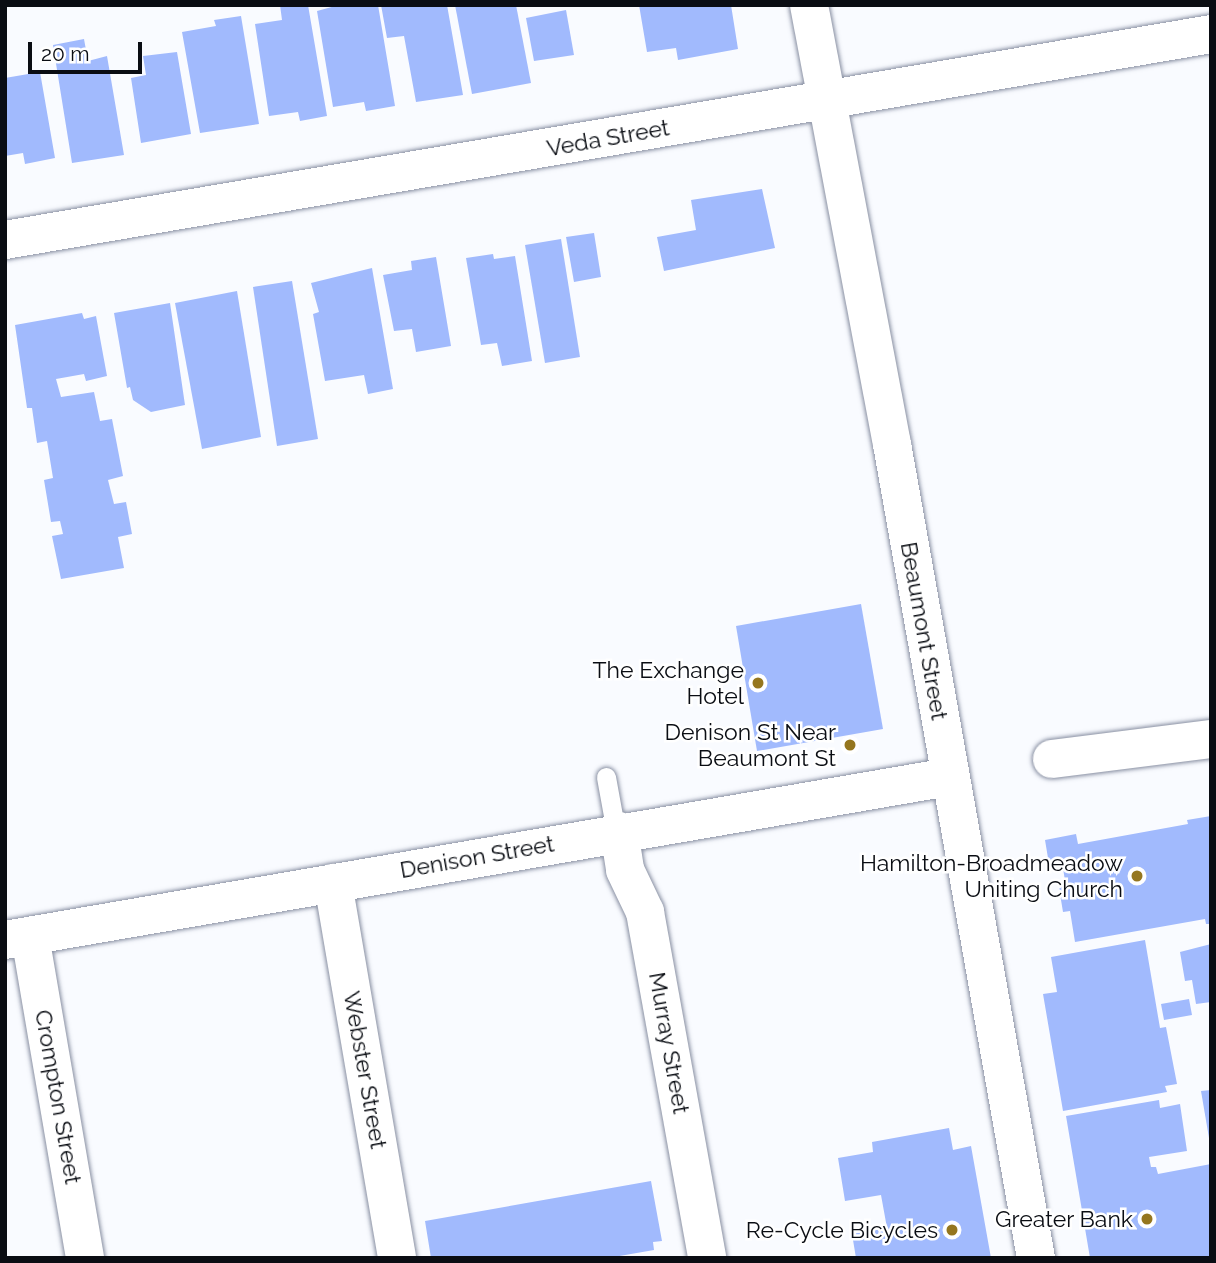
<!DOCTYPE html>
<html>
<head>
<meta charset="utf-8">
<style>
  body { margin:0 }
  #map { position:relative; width:1216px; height:1263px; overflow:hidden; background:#f9fbff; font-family:Raleway,sans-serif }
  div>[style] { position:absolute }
  .building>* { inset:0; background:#a1bafd }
  .roads { filter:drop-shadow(0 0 2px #8990a3) drop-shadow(0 0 2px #8990a3) }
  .service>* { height:19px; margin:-9.5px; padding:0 9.5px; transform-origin:9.5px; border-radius:9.5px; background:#fff }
  .minor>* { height:38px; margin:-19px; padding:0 19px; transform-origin:19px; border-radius:19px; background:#fff }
  .tertiary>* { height:38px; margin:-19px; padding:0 19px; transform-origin:19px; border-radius:19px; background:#fff }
  .dots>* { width:19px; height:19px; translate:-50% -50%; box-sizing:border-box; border:4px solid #fff; border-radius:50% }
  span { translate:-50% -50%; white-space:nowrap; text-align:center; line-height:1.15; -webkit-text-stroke:5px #fff; paint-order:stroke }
  .street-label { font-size:23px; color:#0a0d13 }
  .poi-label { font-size:23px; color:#0a0d13 }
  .right { translate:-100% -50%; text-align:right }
  .frame { position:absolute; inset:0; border:7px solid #0a0d13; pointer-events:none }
  .scale { position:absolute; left:28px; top:42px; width:114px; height:32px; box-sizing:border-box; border:4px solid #0a0d13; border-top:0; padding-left:9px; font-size:21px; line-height:24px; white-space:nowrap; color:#0a0d13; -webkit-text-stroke:5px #fff; paint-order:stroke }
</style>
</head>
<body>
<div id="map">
  <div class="building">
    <div style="clip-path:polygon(280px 5px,308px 5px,327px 116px,300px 121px,298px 112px,269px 116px,255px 24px,282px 20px)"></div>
    <div style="clip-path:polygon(339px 5px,378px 5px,395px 106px,366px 111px,364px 102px,333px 107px,317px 11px)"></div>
    <div style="clip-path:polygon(381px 5px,447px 5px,463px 95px,416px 102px,404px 36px,387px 38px)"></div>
    <div style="clip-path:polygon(455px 5px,516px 5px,531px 83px,472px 94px)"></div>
    <div style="clip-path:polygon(639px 5px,731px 5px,738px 49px,678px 60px,676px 48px,647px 52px)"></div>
    <div style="clip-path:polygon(566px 10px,574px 55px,534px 61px,526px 18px)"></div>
    <div style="clip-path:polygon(241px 16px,259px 124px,200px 133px,182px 32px,216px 26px,214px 20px)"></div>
    <div style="clip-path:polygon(84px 39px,88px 61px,107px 56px,124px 155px,72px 163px,53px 45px)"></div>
    <div style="clip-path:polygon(177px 52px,191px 134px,141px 143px,131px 78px,146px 75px,143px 56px)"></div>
    <div style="clip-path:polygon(40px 72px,55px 158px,25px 164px,23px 153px,5px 156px,5px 78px)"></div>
    <div style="clip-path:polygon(762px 189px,775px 248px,664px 271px,657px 237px,696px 230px,691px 200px)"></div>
    <div style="clip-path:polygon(594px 233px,601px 277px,574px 282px,566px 237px)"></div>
    <div style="clip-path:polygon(561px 239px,580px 357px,545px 363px,525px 245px)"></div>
    <div style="clip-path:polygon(493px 254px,494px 259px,515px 256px,532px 361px,502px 366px,497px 343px,481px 345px,466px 258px)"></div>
    <div style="clip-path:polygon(436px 257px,451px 346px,416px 352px,412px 329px,394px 331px,383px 275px,412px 270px,411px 261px)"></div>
    <div style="clip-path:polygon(372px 268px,393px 389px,368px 394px,364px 375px,325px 381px,313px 314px,319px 312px,311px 283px)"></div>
    <div style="clip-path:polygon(292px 281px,318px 439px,277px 446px,253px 287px)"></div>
    <div style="clip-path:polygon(237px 291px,261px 437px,202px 449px,175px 303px)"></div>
    <div style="clip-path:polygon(170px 303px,185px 405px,151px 412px,133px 400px,130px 387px,127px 388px,114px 313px)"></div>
    <div style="clip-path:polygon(82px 313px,84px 319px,96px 316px,107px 376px,86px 381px,84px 374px,56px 379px,61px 397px,94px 392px,100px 421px,112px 419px,123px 476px,108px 480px,114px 504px,126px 502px,132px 534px,118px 537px,124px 568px,61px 579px,52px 536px,63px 534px,60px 521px,51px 522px,44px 480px,53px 478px,47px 441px,37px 443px,32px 408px,27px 408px,15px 325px)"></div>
    <div style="clip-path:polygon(861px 604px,883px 729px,757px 751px,736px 626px)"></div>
    <div style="clip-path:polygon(1211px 816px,1211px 924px,1206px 924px,1205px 919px,1075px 942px,1070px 911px,1063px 912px,1058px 882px,1065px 881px,1063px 868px,1050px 870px,1045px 840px,1076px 834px,1078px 844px,1188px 824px,1187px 820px)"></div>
    <div style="clip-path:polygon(1145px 940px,1160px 1028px,1166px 1027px,1177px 1084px,1165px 1086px,1167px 1092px,1063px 1111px,1043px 994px,1057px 992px,1051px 957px)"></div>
    <div style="clip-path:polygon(1211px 944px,1211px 1002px,1196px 1004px,1192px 980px,1185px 981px,1180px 952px)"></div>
    <div style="clip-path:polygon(1189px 999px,1192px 1015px,1164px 1020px,1161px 1004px)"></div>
    <div style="clip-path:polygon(1211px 1090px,1211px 1138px,1209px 1138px,1201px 1091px)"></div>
    <div style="clip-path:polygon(1159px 1100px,1160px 1108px,1180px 1104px,1187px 1151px,1149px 1157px,1151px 1167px,1156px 1167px,1158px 1174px,1211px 1164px,1211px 1258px,1090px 1258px,1066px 1116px)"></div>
    <div style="clip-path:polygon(949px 1128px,953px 1150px,971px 1146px,991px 1258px,856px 1258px,852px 1234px,887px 1228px,881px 1195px,845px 1201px,838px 1158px,873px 1152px,872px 1142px)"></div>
    <div style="clip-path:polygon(651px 1181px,662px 1241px,653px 1242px,654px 1250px,608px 1258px,431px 1258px,425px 1221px)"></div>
  </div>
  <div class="roads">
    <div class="service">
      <div style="left:606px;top:777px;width:56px;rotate:79.7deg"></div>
    </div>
    <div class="minor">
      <div style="left:5px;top:240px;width:1223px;rotate:-9.69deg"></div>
      <div style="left:1052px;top:759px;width:160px;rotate:-7.2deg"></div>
      <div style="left:619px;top:831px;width:39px;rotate:81deg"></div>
      <div style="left:625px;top:870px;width:47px;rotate:64.5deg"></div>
      <div style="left:645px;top:912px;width:352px;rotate:79.8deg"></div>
      <div style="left:333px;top:883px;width:380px;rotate:80.3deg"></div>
      <div style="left:30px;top:936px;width:327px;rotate:80.3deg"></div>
      <div style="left:5px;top:940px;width:958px;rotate:-9.8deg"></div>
    </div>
    <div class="tertiary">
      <div style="left:809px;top:5px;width:447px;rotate:79.3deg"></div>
      <div style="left:892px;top:444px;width:827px;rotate:79.97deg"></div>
    </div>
  </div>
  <div class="dots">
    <div style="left:758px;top:683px;background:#95761e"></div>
    <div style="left:850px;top:745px;background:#95761e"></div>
    <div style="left:1137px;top:876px;background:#95761e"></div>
    <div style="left:1147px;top:1219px;background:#95761e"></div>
    <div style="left:952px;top:1230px;background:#95761e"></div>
  </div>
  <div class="street-label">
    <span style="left:608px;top:138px;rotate:-10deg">Veda Street</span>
    <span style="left:924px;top:631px;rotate:80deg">Beaumont Street</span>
    <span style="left:477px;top:857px;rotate:-10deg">Denison Street</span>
    <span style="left:669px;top:1043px;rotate:80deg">Murray Street</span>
    <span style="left:365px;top:1070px;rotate:80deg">Webster Street</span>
    <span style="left:58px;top:1097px;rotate:80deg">Crompton Street</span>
  </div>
  <div class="poi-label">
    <span class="right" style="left:744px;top:683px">The Exchange<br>Hotel</span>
    <span class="right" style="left:836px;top:745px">Denison St Near<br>Beaumont St</span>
    <span class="right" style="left:1123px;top:876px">Hamilton-Broadmeadow<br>Uniting Church</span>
    <span class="right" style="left:1133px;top:1219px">Greater Bank</span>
    <span class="right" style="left:938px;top:1230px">Re-Cycle Bicycles</span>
  </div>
  <div class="frame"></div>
  <div class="scale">20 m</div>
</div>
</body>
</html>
